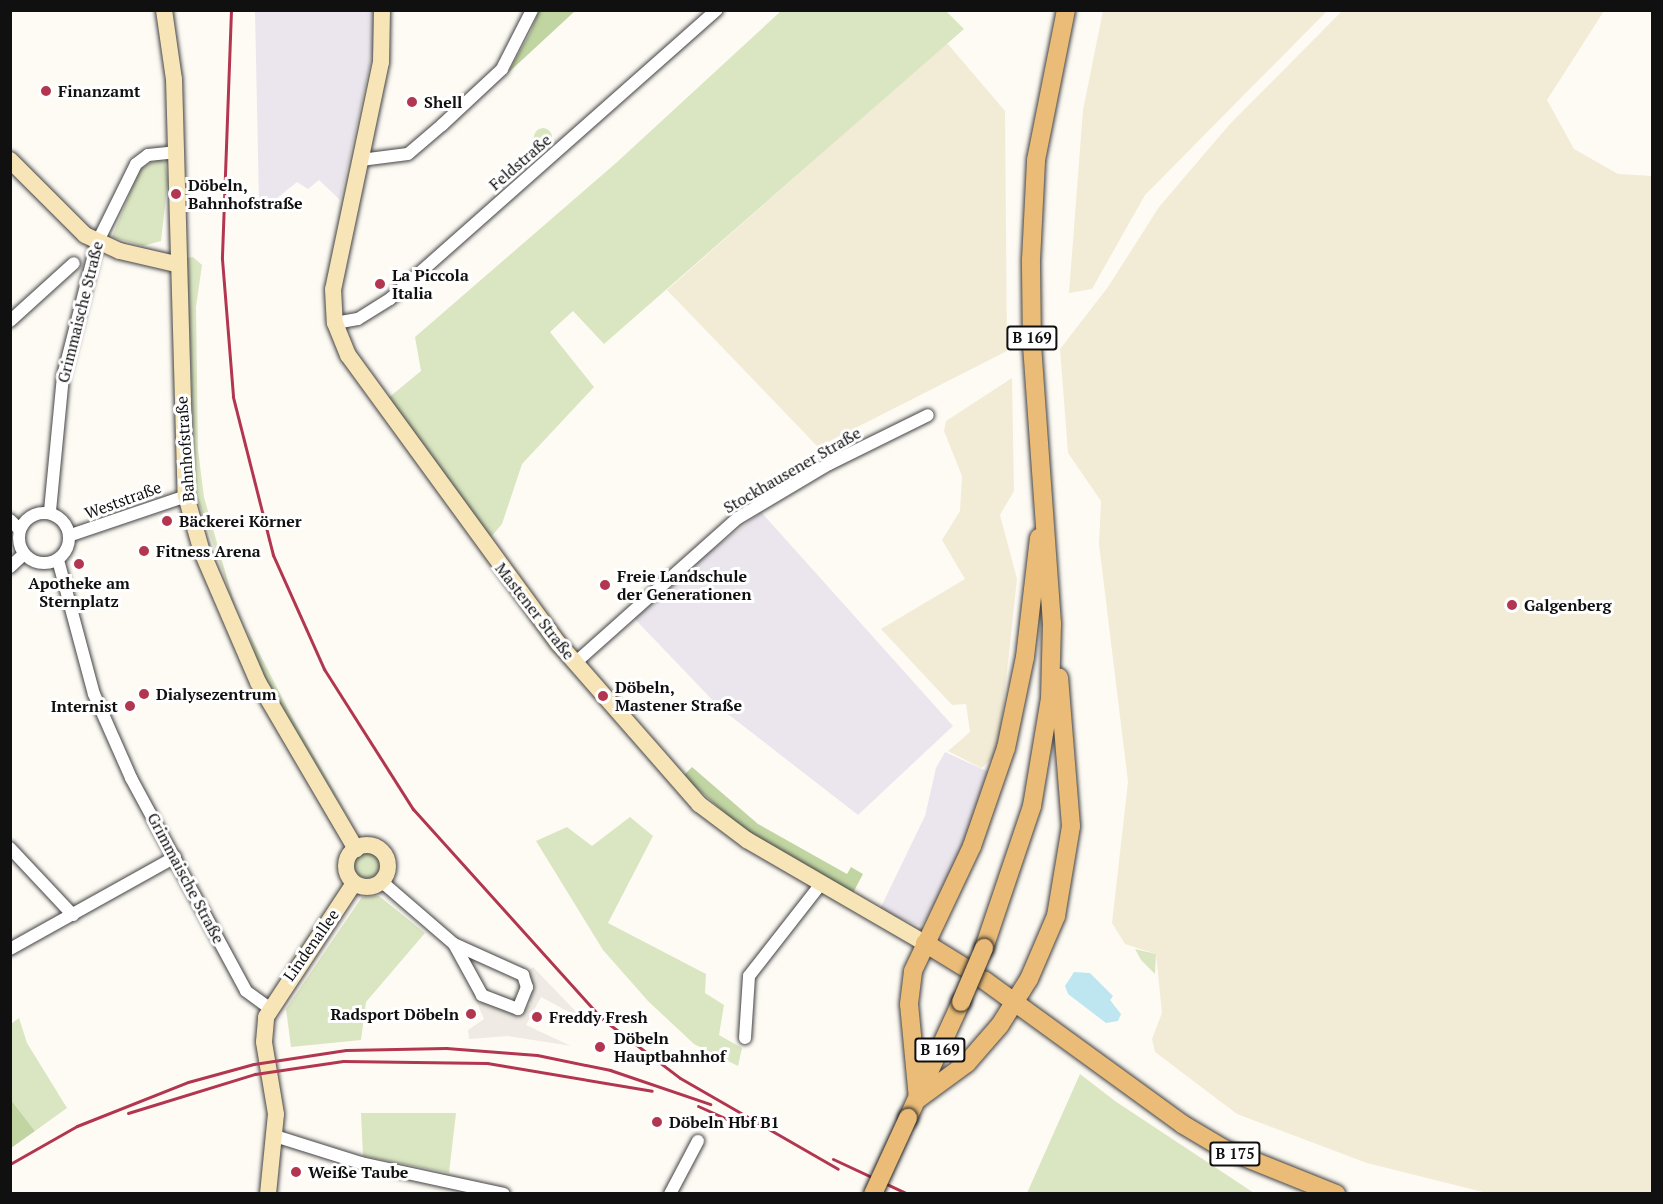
<!DOCTYPE html>
<html>
<head>
<meta charset="utf-8">
<style>
  body { margin:0 }
  #map { position:relative; width:1663px; height:1204px; overflow:hidden; background:#fefbf5; font-family:"PT Serif",serif }
  div>[style] { position:absolute }
  .industrial>* { inset:0; background:#ebe6ed }
  .farmland>* { inset:0; background:#f2ebd6 }
  .green>* { inset:0; background:#dae6c1 }
  .round { border-radius:50% }
  .forest>* { inset:0; background:#c1d5a2 }
  .plaza>* { inset:0; background:#efeae3 }
  .water>* { inset:0; background:#bee6f0 }
  .roads { filter:drop-shadow(0 0 2px #434343) drop-shadow(0 0 2px #434343) }
  .street>* { height:12px; margin:-6px; padding:0 6px; transform-origin:6px; border-radius:6px; background:#fff }
  .street>.ring { margin:-6px; padding:0; box-sizing:content-box; background:none; border:12px solid #fff; border-radius:50% }
  .secondary>* { height:16px; margin:-8px; padding:0 8px; transform-origin:8px; border-radius:8px; background:#f7e5b7 }
  .secondary>.ring { margin:-8px; padding:0; box-sizing:content-box; background:none; border:16px solid #f7e5b7; border-radius:50% }
  .primary>* { height:18px; margin:-9px; padding:0 9px; transform-origin:9px; border-radius:9px; background:#eabc78 }
  .rail>* { height:3px; margin:-1.5px; padding:0 1.5px; transform-origin:1.5px; border-radius:1.5px; background:#b23650 }
  .bridges { filter:drop-shadow(0 0 2px #212121) drop-shadow(0 0 2px #212121) }
  .primary-bridge>* { height:18px; margin:-9px; padding:0 9px; transform-origin:9px; border-radius:9px; background:#eabc78 }
  .dots>* { width:16px; height:16px; translate:-50% -50%; box-sizing:border-box; border:3px solid #fff; border-radius:50% }
  span { translate:-50% -50%; white-space:nowrap; text-align:center; line-height:1.15; -webkit-text-stroke:6px #fff; paint-order:stroke }
  .shield-label span { padding:2px 4px; background:#fff; border:2px solid; border-radius:4px; -webkit-text-stroke-width:0 }
  .shield-label { font-size:15px; color:#101010; font-weight:700 }
  .poi-label { font-size:16px; color:#101010; font-weight:700 }
  .left { translate:0 -50%; text-align:left }
  .right { translate:-100% -50%; text-align:right }
  .street-label { font-size:16px; color:#101010 }
  .frame { position:absolute; inset:0; border:12px solid #101010; pointer-events:none }
</style>
</head>
<body>
<div id="map">
  <div class="industrial">
    <div style="clip-path:polygon(255px 11px,373px 11px,375px 41px,340px 200px,319px 180px,308px 189px,297px 182px,266px 207px,259px 203px)"></div>
    <div style="clip-path:polygon(761px 512px,953px 726px,858px 815px,720px 708px,630px 614px)"></div>
    <div style="clip-path:polygon(945px 752px,993px 774px,957px 868px,921px 926px,879px 911px,925px 816px,936px 768px)"></div>
  </div>
  <div class="farmland">
    <div style="clip-path:polygon(1103px 11px,1327px 11px,1145px 195px,1092px 289px,1069px 293px,1083px 110px)"></div>
    <div style="clip-path:polygon(1342px 11px,1604px 11px,1547px 100px,1574px 149px,1618px 174px,1652px 176px,1652px 1193px,1487px 1193px,1367px 1163px,1237px 1114px,1155px 1052px,1152px 1039px,1162px 1013px,1156px 954px,1125px 944px,1112px 923px,1128px 782px,1099px 544px,1101px 501px,1068px 453px,1060px 349px,1108px 287px,1159px 207px,1229px 125px)"></div>
    <div style="clip-path:polygon(947px 43px,1005px 111px,1007px 351px,818px 447px,667px 290px)"></div>
    <div style="clip-path:polygon(1012px 378px,1014px 491px,1000px 515px,1017px 579px,998px 754px,981px 768px,948px 751px,970px 732px,966px 704px,952px 705px,881px 629px,965px 579px,942px 540px,960px 511px,962px 476px,944px 431px,946px 421px)"></div>
  </div>
  <div class="green">
    <div style="clip-path:polygon(781px 11px,946px 11px,964px 29px,604px 344px,573px 311px,550px 332px,594px 387px,522px 464px,502px 524px,490px 538px,387px 399px,421px 371px,415px 337px,616px 163px)"></div>
    <div class="round" style="left:534px;top:128px;width:18px;height:18px"></div>
    <div style="clip-path:polygon(158px 159px,165px 162px,168px 180px,161px 241px,143px 246px,112px 237px,140px 169px)"></div>
    <div style="clip-path:polygon(193px 257px,202px 265px,196px 307px,198px 450px,204px 497px,237px 613px,196px 495px,187px 258px)"></div>
    <div style="clip-path:polygon(247px 629px,292px 717px,358px 833px,261px 672px)"></div>
    <div style="clip-path:polygon(630px 817px,653px 836px,608px 923px,706px 974px,705px 993px,724px 1005px,719px 1035px,742px 1048px,738px 1066px,694px 1044px,648px 1001px,603px 950px,536px 841px,567px 827px,592px 846px)"></div>
    <div class="round" style="left:354px;top:852px;width:26px;height:26px"></div>
    <div style="clip-path:polygon(379px 896px,425px 933px,366px 1002px,361px 1040px,291px 1047px,286px 1009px,362px 897px)"></div>
    <div style="clip-path:polygon(1135px 949px,1156px 954px,1155px 974px,1141px 960px)"></div>
    <div style="clip-path:polygon(19px 1018px,27px 1043px,67px 1108px,35px 1131px,11px 1100px,11px 1024px)"></div>
    <div style="clip-path:polygon(1080px 1074px,1115px 1101px,1254px 1193px,1027px 1193px)"></div>
    <div style="clip-path:polygon(361px 1113px,456px 1113px,449px 1173px,363px 1156px)"></div>
  </div>
  <div class="forest">
    <div style="clip-path:polygon(539px 10px,575px 11px,508px 73px,531px 31px)"></div>
    <div style="clip-path:polygon(692px 767px,758px 824px,847px 874px,851px 867px,863px 874px,853px 893px,748px 833px,683px 776px)"></div>
    <div style="clip-path:polygon(11px 1100px,35px 1131px,11px 1148px,10px 1148px)"></div>
  </div>
  <div class="plaza">
    <div style="clip-path:polygon(533px 967px,584px 1020px,541px 997px,526px 1025px,571px 1046px,508px 1036px,469px 1039px,468px 1030px,484px 1019px,470px 987px,522px 1012px,531px 1004px,526px 972px)"></div>
  </div>
  <div class="water">
    <div style="clip-path:polygon(1074px 972px,1090px 973px,1113px 996px,1110px 1000px,1121px 1014px,1118px 1021px,1106px 1023px,1068px 994px,1065px 986px)"></div>
  </div>
  <div class="roads">
    <div class="street">
      <div style="left:361px;top:160px;width:47px;rotate:-7.3deg"></div>
      <div style="left:408px;top:154px;width:45px;rotate:-40.5deg"></div>
      <div style="left:442px;top:125px;width:82px;rotate:-43deg"></div>
      <div style="left:502px;top:69px;width:66px;rotate:-63deg"></div>
      <div style="left:10px;top:321px;width:86px;rotate:-42.2deg"></div>
      <div style="left:335px;top:323px;width:23px;rotate:-10deg"></div>
      <div style="left:358px;top:319px;width:38px;rotate:-32deg"></div>
      <div style="left:390px;top:299px;width:436px;rotate:-41.5deg"></div>
      <div style="left:50px;top:511px;width:136px;rotate:-84.5deg"></div>
      <div style="left:63px;top:376px;width:137px;rotate:-75.7deg"></div>
      <div style="left:97px;top:243px;width:88px;rotate:-63.7deg"></div>
      <div style="left:136px;top:164px;width:15px;rotate:-37deg"></div>
      <div style="left:148px;top:155px;width:27px;rotate:-6deg"></div>
      <div class="ring" style="left:19px;top:513px;width:38px;height:38px"></div>
      <div style="left:10px;top:520px;width:13px;rotate:45deg"></div>
      <div style="left:71px;top:535px;width:121px;rotate:-18.7deg"></div>
      <div style="left:58px;top:560px;width:139px;rotate:75deg"></div>
      <div style="left:94px;top:694px;width:92px;rotate:66.2deg"></div>
      <div style="left:131px;top:778px;width:242px;rotate:61.6deg"></div>
      <div style="left:246px;top:991px;width:29px;rotate:36deg"></div>
      <div style="left:10px;top:567px;width:19px;rotate:-43deg"></div>
      <div style="left:575px;top:663px;width:218px;rotate:-41.7deg"></div>
      <div style="left:738px;top:518px;width:106px;rotate:-30.7deg"></div>
      <div style="left:829px;top:464px;width:110px;rotate:-26.3deg"></div>
      <div style="left:10px;top:848px;width:92px;rotate:46.8deg"></div>
      <div style="left:381px;top:881px;width:96px;rotate:40.8deg"></div>
      <div style="left:454px;top:944px;width:76px;rotate:24.2deg"></div>
      <div style="left:523px;top:975px;width:13px;rotate:72deg"></div>
      <div style="left:527px;top:987px;width:24px;rotate:112deg"></div>
      <div style="left:518px;top:1009px;width:39px;rotate:-159deg"></div>
      <div style="left:482px;top:995px;width:58px;rotate:-118.8deg"></div>
      <div style="left:10px;top:949px;width:189px;rotate:-29.1deg"></div>
      <div style="left:745px;top:1038px;width:62px;rotate:-86.3deg"></div>
      <div style="left:749px;top:976px;width:115px;rotate:-52deg"></div>
      <div style="left:275px;top:1136px;width:90px;rotate:17.4deg"></div>
      <div style="left:361px;top:1163px;width:146px;rotate:12.2deg"></div>
      <div style="left:670px;top:1194px;width:60px;rotate:-62.2deg"></div>
    </div>
    <div class="secondary">
      <div style="left:164px;top:10px;width:70px;rotate:81.8deg"></div>
      <div style="left:174px;top:79px;width:417px;rotate:88.4deg"></div>
      <div style="left:186px;top:496px;width:58px;rotate:74.1deg"></div>
      <div style="left:202px;top:552px;width:142px;rotate:66.7deg"></div>
      <div style="left:258px;top:682px;width:194px;rotate:59.6deg"></div>
      <div style="left:382px;top:10px;width:52px;rotate:91.1deg"></div>
      <div style="left:381px;top:62px;width:232px;rotate:101.9deg"></div>
      <div style="left:333px;top:289px;width:34px;rotate:87deg"></div>
      <div style="left:335px;top:323px;width:35px;rotate:68deg"></div>
      <div style="left:348px;top:355px;width:358px;rotate:53.9deg"></div>
      <div style="left:559px;top:644px;width:213px;rotate:48.8deg"></div>
      <div style="left:699px;top:804px;width:60px;rotate:36.9deg"></div>
      <div style="left:747px;top:840px;width:206px;rotate:30.1deg"></div>
      <div style="left:10px;top:160px;width:106px;rotate:45deg"></div>
      <div style="left:85px;top:235px;width:38px;rotate:25deg"></div>
      <div style="left:120px;top:251px;width:57px;rotate:13.1deg"></div>
      <div class="ring" style="left:346px;top:845px;width:26px;height:26px"></div>
      <div style="left:268px;top:1194px;width:80px;rotate:-84.3deg"></div>
      <div style="left:276px;top:1114px;width:73px;rotate:-99.5deg"></div>
      <div style="left:264px;top:1042px;width:25px;rotate:-85deg"></div>
      <div style="left:266px;top:1017px;width:160px;rotate:-56.7deg"></div>
    </div>
    <div class="primary">
      <div style="left:925px;top:943px;width:46px;rotate:31.6deg"></div>
      <div style="left:984px;top:948px;width:150px;rotate:-71.3deg"></div>
      <div style="left:1032px;top:806px;width:109px;rotate:-80.5deg"></div>
      <div style="left:1050px;top:699px;width:75px;rotate:-88.5deg"></div>
      <div style="left:1052px;top:624px;width:277px;rotate:-94.1deg"></div>
      <div style="left:1032px;top:348px;width:88px;rotate:-90.7deg"></div>
      <div style="left:1031px;top:260px;width:100px;rotate:-87.1deg"></div>
      <div style="left:1036px;top:160px;width:153px;rotate:-78.7deg"></div>
      <div style="left:984px;top:980px;width:245px;rotate:36deg"></div>
      <div style="left:1182px;top:1124px;width:49px;rotate:30.8deg"></div>
      <div style="left:1224px;top:1149px;width:121px;rotate:21.9deg"></div>
      <div style="left:918px;top:1099px;width:95px;rotate:-95.4deg"></div>
      <div style="left:909px;top:1004px;width:33px;rotate:-83deg"></div>
      <div style="left:913px;top:971px;width:138px;rotate:-64.7deg"></div>
      <div style="left:972px;top:846px;width:104px;rotate:-70.9deg"></div>
      <div style="left:1006px;top:748px;width:93px;rotate:-78.2deg"></div>
      <div style="left:1025px;top:657px;width:120px;rotate:-83.3deg"></div>
      <div style="left:918px;top:1099px;width:61px;rotate:-36.3deg"></div>
      <div style="left:967px;top:1063px;width:50px;rotate:-49deg"></div>
      <div style="left:1000px;top:1025px;width:54px;rotate:-57.8deg"></div>
      <div style="left:1029px;top:979px;width:69px;rotate:-66.8deg"></div>
      <div style="left:1056px;top:916px;width:91px;rotate:-80.5deg"></div>
      <div style="left:1071px;top:826px;width:149px;rotate:-94.6deg"></div>
      <div style="left:908px;top:1118px;width:128px;rotate:-65.4deg"></div>
    </div>
  </div>
  <div class="rail">
    <div style="left:231px;top:10px;width:249px;rotate:92.1deg"></div>
    <div style="left:222px;top:259px;width:138px;rotate:85.4deg"></div>
    <div style="left:233px;top:397px;width:163px;rotate:75.8deg"></div>
    <div style="left:273px;top:555px;width:125px;rotate:65.9deg"></div>
    <div style="left:324px;top:669px;width:166px;rotate:57.6deg"></div>
    <div style="left:413px;top:809px;width:281px;rotate:48deg"></div>
    <div style="left:601px;top:1018px;width:99px;rotate:37.2deg"></div>
    <div style="left:680px;top:1078px;width:182px;rotate:29.9deg"></div>
    <div style="left:698px;top:1106px;width:54px;rotate:24.2deg"></div>
    <div style="left:128px;top:1113px;width:133px;rotate:-17.1deg"></div>
    <div style="left:255px;top:1074px;width:89px;rotate:-8.4deg"></div>
    <div style="left:343px;top:1061px;width:144px;rotate:0.8deg"></div>
    <div style="left:487px;top:1063px;width:167px;rotate:9.6deg"></div>
    <div style="left:833px;top:1159px;width:83px;rotate:25deg"></div>
    <div style="left:10px;top:1164px;width:77px;rotate:-29.6deg"></div>
    <div style="left:77px;top:1126px;width:119px;rotate:-21.6deg"></div>
    <div style="left:188px;top:1082px;width:68px;rotate:-15.3deg"></div>
    <div style="left:254px;top:1064px;width:93px;rotate:-8.7deg"></div>
    <div style="left:346px;top:1050px;width:100px;rotate:-1.1deg"></div>
    <div style="left:446px;top:1048px;width:91px;rotate:4.4deg"></div>
    <div style="left:537px;top:1055px;width:75px;rotate:11.6deg"></div>
    <div style="left:610px;top:1070px;width:106px;rotate:18.8deg"></div>
  </div>
  <div class="bridges">
    <div class="primary-bridge">
      <div style="left:961px;top:1002px;width:59px;rotate:-66.9deg"></div>
      <div style="left:873px;top:1194px;width:84px;rotate:-65.3deg"></div>
    </div>
  </div>
  <div class="dots">
    <div style="left:46px;top:91px;background:#b23650"></div>
    <div style="left:412px;top:102px;background:#b23650"></div>
    <div style="left:176px;top:194px;background:#b23650"></div>
    <div style="left:380px;top:284px;background:#b23650"></div>
    <div style="left:167px;top:521px;background:#b23650"></div>
    <div style="left:144px;top:551px;background:#b23650"></div>
    <div style="left:79px;top:564px;background:#b23650"></div>
    <div style="left:605px;top:585px;background:#b23650"></div>
    <div style="left:1512px;top:605px;background:#b23650"></div>
    <div style="left:144px;top:694px;background:#b23650"></div>
    <div style="left:603px;top:696px;background:#b23650"></div>
    <div style="left:130px;top:706px;background:#b23650"></div>
    <div style="left:471px;top:1014px;background:#b23650"></div>
    <div style="left:537px;top:1017px;background:#b23650"></div>
    <div style="left:600px;top:1047px;background:#b23650"></div>
    <div style="left:657px;top:1122px;background:#b23650"></div>
    <div style="left:296px;top:1172px;background:#b23650"></div>
  </div>
  <div class="shield-label">
    <span style="left:1032px;top:338px">B 169</span>
    <span style="left:940px;top:1050px">B 169</span>
    <span style="left:1235px;top:1154px">B 175</span>
  </div>
  <div class="poi-label">
    <span class="left" style="left:58px;top:91px">Finanzamt</span>
    <span class="left" style="left:424px;top:102px">Shell</span>
    <span class="left" style="left:188px;top:194px">Döbeln,<br>Bahnhofstraße</span>
    <span class="left" style="left:392px;top:284px">La Piccola<br>Italia</span>
    <span class="left" style="left:179px;top:521px">Bäckerei Körner</span>
    <span class="left" style="left:156px;top:551px">Fitness Arena</span>
    <span class="left" style="left:617px;top:585px">Freie Landschule<br>der Generationen</span>
    <span style="left:79px;top:592px">Apotheke am<br>Sternplatz</span>
    <span class="left" style="left:1524px;top:605px">Galgenberg</span>
    <span class="left" style="left:615px;top:696px">Döbeln,<br>Mastener Straße</span>
    <span class="left" style="left:156px;top:694px">Dialysezentrum</span>
    <span class="right" style="left:118px;top:706px">Internist</span>
    <span class="right" style="left:459px;top:1014px">Radsport Döbeln</span>
    <span class="left" style="left:549px;top:1017px">Freddy Fresh</span>
    <span class="left" style="left:614px;top:1047px">Döbeln<br>Hauptbahnhof</span>
    <span class="left" style="left:669px;top:1122px">Döbeln Hbf B1</span>
    <span class="left" style="left:308px;top:1172px">Weiße Taube</span>
  </div>
  <div class="street-label">
    <span style="left:520px;top:162px;rotate:-41deg">Feldstraße</span>
    <span style="left:80px;top:312px;rotate:-76deg">Grimmaische Straße</span>
    <span style="left:185px;top:449px;rotate:-94deg">Bahnhofstraße</span>
    <span style="left:792px;top:470px;rotate:-30deg">Stockhausener Straße</span>
    <span style="left:123px;top:500px;rotate:-20deg">Weststraße</span>
    <span style="left:535px;top:611px;rotate:52deg">Mastener Straße</span>
    <span style="left:186px;top:878px;rotate:62deg">Grimmaische Straße</span>
    <span style="left:311px;top:945px;rotate:-55deg">Lindenallee</span>
  </div>
  <div class="frame"></div>
</div>
</body>
</html>
